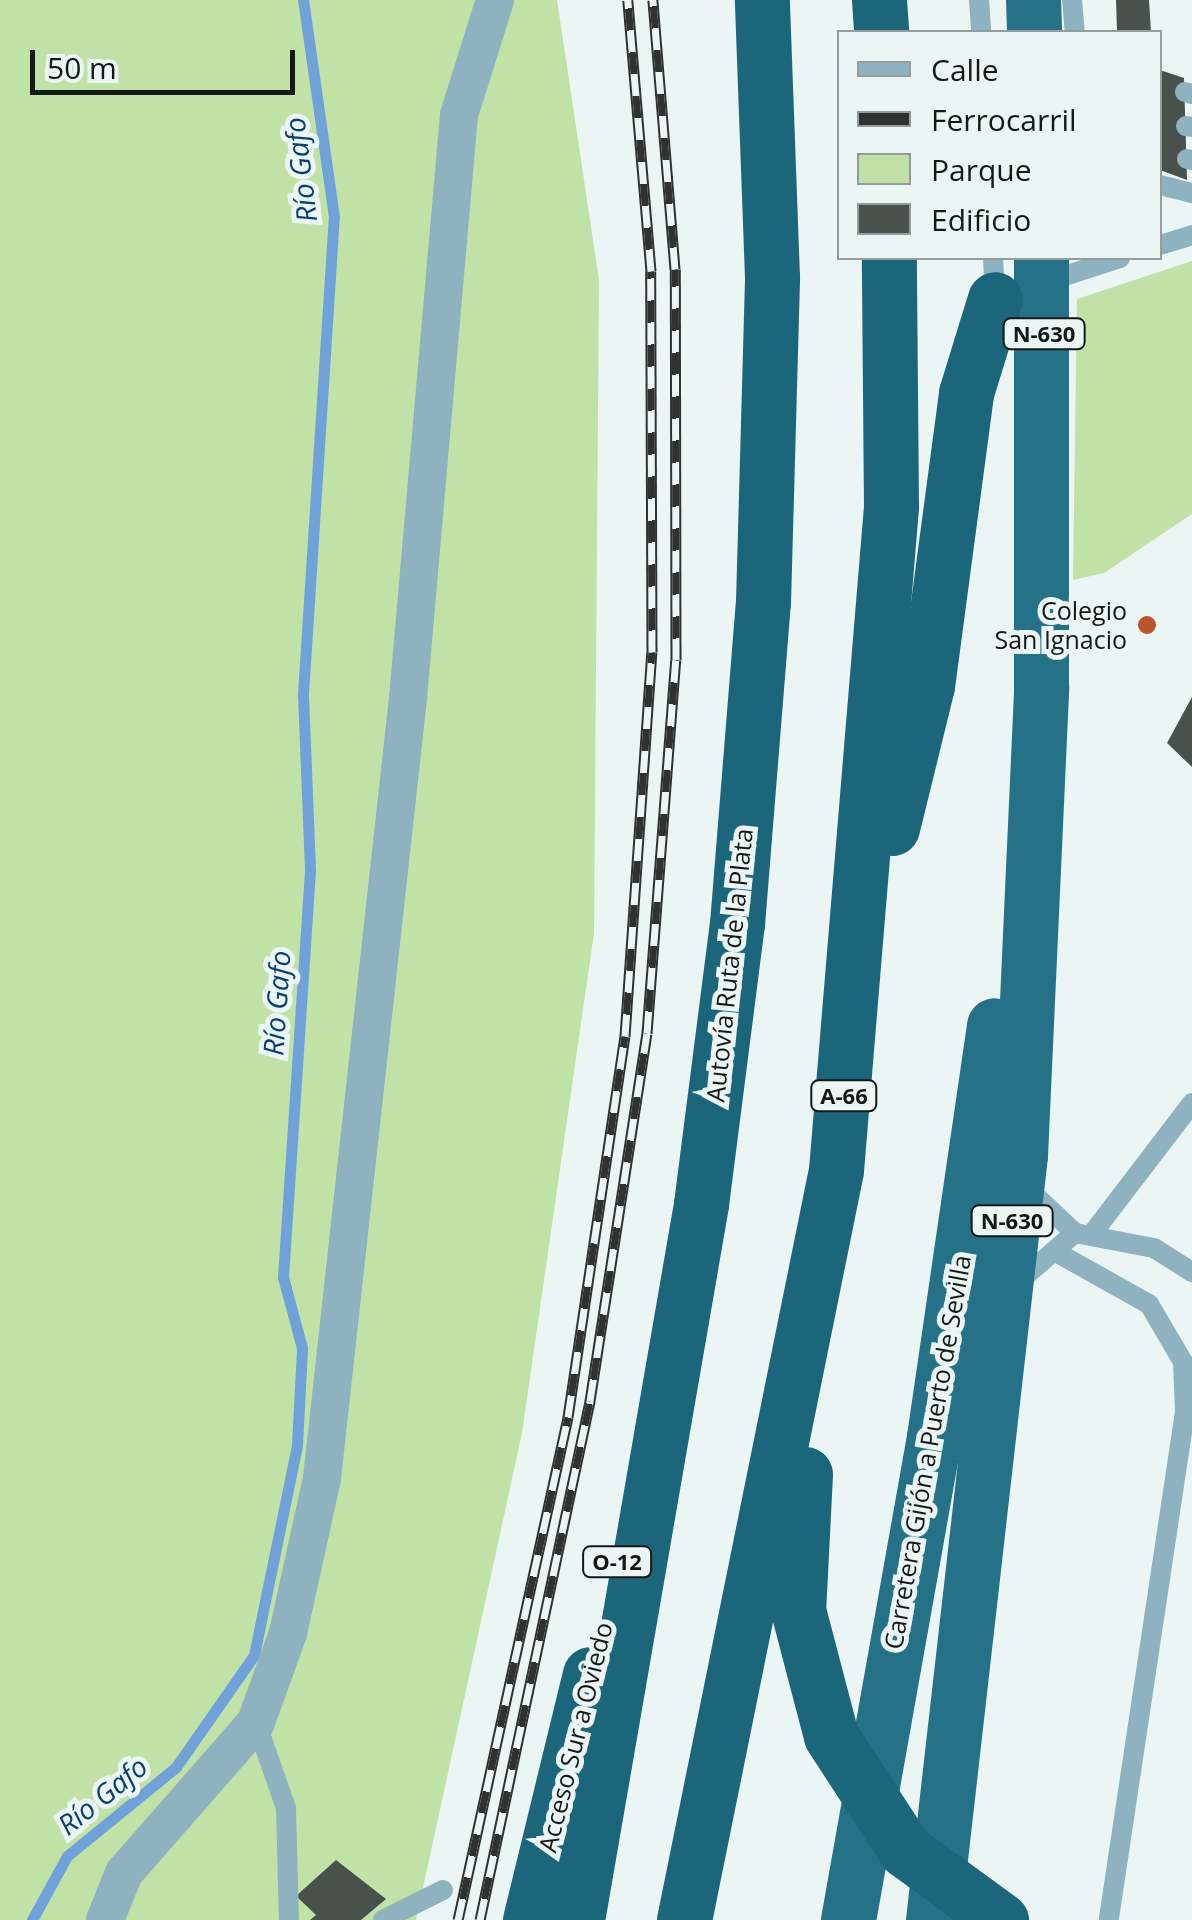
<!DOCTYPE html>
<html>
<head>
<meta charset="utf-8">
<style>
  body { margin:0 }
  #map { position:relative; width:1192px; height:1920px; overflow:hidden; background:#eaf5f4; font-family:"Open Sans",sans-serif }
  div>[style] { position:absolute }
  .green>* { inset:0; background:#c1e2a6 }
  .stream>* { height:11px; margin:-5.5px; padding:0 5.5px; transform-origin:5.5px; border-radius:5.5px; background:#70a2d9 }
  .building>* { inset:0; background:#49514d }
  .service>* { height:20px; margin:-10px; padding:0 10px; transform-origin:10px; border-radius:10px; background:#8eb2bf }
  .minor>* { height:38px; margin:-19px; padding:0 19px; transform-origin:19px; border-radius:19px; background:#8eb2bf }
  .trunk>* { height:55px; margin:-27.5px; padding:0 27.5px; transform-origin:27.5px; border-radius:27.5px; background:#257187 }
  .motorway>* { height:55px; margin:-27.5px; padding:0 27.5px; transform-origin:27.5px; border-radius:27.5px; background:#1b667b }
  .rail>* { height:11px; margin-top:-5.5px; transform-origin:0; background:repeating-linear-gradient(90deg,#eaf5f4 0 22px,#2e3332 0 44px); box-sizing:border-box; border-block:2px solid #2e3332 }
  .dots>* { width:28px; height:28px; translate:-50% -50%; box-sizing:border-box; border:5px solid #eaf5f4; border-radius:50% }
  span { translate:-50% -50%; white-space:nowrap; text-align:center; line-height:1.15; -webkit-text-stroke:10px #eaf5f4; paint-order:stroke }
  .shield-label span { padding:2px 8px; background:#eaf5f4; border:2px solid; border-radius:8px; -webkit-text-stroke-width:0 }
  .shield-label { font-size:22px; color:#141817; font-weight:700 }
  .poi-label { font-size:25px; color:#141817 }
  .right { translate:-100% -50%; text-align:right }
  .street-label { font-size:25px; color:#141817 }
  .water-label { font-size:28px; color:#073f71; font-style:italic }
  .legend { position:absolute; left:837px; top:30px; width:325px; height:230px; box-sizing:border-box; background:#eaf5f4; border:2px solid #949d9c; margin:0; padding:12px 18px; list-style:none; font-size:30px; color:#141817 }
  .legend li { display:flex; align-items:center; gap:20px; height:50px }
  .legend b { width:50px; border:2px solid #949d9c }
  .scale { position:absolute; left:30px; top:50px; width:265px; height:45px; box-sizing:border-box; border:5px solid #141817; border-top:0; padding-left:12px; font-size:30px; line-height:35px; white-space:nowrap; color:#141817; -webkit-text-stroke:8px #eaf5f4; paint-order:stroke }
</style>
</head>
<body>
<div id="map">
  <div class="green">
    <div style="clip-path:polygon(0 0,557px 0,599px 280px,594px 933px,522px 1433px,416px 1920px,0 1920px)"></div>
    <div style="clip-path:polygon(1192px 261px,1192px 514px,1104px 573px,1073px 580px,1077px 299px)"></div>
  </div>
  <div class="stream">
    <div style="left:32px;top:1920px;width:73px;rotate:-61.3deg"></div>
    <div style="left:67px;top:1856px;width:141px;rotate:-39.2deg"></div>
    <div style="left:176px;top:1767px;width:136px;rotate:-55.1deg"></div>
    <div style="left:254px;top:1655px;width:214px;rotate:-78.4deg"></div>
    <div style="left:297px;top:1445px;width:97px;rotate:-87deg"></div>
    <div style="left:302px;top:1348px;width:73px;rotate:-105deg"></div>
    <div style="left:283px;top:1277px;width:409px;rotate:-86.2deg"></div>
    <div style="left:310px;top:869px;width:175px;rotate:-92.3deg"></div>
    <div style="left:303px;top:694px;width:478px;rotate:-86.3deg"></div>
    <div style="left:334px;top:217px;width:219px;rotate:-98.1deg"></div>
  </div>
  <div class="building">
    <div style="clip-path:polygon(1116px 0,1149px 0,1151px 32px,1117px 32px)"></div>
    <div style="clip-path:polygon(1160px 70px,1184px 78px,1187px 180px,1160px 170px)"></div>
    <div style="clip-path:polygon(1192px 697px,1192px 767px,1167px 743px)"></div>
    <div style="clip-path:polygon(336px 1860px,386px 1899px,361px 1920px,310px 1920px,316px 1915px,296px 1896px)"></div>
  </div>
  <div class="service">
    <div style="left:979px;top:0;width:32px;rotate:86deg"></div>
    <div style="left:1072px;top:0;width:32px;rotate:85deg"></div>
    <div style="left:1185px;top:92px;width:7px;rotate:16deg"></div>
    <div style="left:1186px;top:126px;width:6px;rotate:9deg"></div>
    <div style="left:1187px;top:159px;width:5px;rotate:11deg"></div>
    <div style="left:1160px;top:185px;width:33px;rotate:14deg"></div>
    <div style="left:1160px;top:245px;width:34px;rotate:-17deg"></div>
    <div style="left:993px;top:258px;width:37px;rotate:87deg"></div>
    <div style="left:1043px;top:283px;width:81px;rotate:-18deg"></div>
    <div style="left:1026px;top:1187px;width:67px;rotate:43.2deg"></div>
    <div style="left:1092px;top:1234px;width:165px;rotate:-52.6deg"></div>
    <div style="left:1054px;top:1251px;width:109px;rotate:29.2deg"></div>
    <div style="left:1149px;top:1304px;width:67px;rotate:59.6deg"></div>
    <div style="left:1183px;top:1362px;width:50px;rotate:87.7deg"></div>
    <div style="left:1185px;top:1412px;width:512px;rotate:98.54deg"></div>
    <div style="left:1017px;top:1283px;width:77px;rotate:-40.8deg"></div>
    <div style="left:1075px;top:1233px;width:80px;rotate:10.8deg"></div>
    <div style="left:1154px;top:1248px;width:45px;rotate:32.3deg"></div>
    <div style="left:256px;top:1722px;width:91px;rotate:70.8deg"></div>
    <div style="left:286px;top:1808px;width:112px;rotate:88.5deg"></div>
    <div style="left:383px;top:1920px;width:67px;rotate:-26.6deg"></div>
  </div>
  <div class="minor">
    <div style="left:105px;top:1920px;width:51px;rotate:-68deg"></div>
    <div style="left:124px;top:1873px;width:201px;rotate:-48.8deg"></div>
    <div style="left:256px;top:1722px;width:95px;rotate:-70.2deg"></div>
    <div style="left:288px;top:1633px;width:159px;rotate:-77.6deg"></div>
    <div style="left:322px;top:1478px;width:785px;rotate:-83.71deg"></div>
    <div style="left:408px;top:698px;width:585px;rotate:-85deg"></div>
    <div style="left:459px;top:115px;width:121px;rotate:-72.6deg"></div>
  </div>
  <div class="trunk">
    <div style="left:1033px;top:0;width:32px;rotate:88deg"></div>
    <div style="left:848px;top:1920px;width:491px;rotate:-79.9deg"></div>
    <div style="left:934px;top:1437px;width:416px;rotate:-81.7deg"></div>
    <div style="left:933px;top:1920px;width:770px;rotate:-83.51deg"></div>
    <div style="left:1020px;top:1155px;width:469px;rotate:-87.4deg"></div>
    <div style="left:1041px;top:686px;width:428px;rotate:-90deg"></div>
  </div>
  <div class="motorway">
    <div style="left:879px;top:0;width:32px;rotate:86deg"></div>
    <div style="left:892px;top:828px;width:146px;rotate:-76.2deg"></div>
    <div style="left:927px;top:686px;width:296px;rotate:-82.4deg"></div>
    <div style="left:966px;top:393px;width:98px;rotate:-72.9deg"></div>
    <div style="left:805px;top:1474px;width:136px;rotate:92.9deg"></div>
    <div style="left:798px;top:1610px;width:130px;rotate:75.3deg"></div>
    <div style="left:831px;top:1736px;width:136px;rotate:57deg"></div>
    <div style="left:905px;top:1850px;width:119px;rotate:36.1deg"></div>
    <div style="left:530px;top:1920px;width:253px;rotate:-76.3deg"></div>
    <div style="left:577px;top:1920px;width:727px;rotate:-80.17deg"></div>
    <div style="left:701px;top:1204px;width:282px;rotate:-82.7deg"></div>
    <div style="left:737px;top:924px;width:323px;rotate:-85.4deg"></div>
    <div style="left:763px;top:602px;width:325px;rotate:-88.4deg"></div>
    <div style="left:772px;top:277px;width:277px;rotate:-92.1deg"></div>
    <div style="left:684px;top:1920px;width:765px;rotate:-78.54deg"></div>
    <div style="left:836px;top:1170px;width:666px;rotate:-85.26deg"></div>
    <div style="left:891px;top:506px;width:248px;rotate:-90.5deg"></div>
  </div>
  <div class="rail">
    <div style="left:458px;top:1920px;width:515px;rotate:-77.66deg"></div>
    <div style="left:568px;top:1417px;width:385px;rotate:-81.5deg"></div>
    <div style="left:625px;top:1036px;width:385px;rotate:-86deg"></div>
    <div style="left:652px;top:652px;width:381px;rotate:-90.2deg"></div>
    <div style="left:651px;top:271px;width:272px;rotate:-94.9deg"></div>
    <div style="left:480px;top:1920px;width:531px;rotate:-78.03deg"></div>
    <div style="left:590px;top:1401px;width:372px;rotate:-81.2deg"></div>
    <div style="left:647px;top:1033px;width:374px;rotate:-85.6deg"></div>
    <div style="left:676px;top:660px;width:391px;rotate:-90.1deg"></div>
    <div style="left:675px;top:269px;width:270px;rotate:-94.7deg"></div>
  </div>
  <div class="dots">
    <div style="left:1147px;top:625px;background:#bb542a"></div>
  </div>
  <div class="shield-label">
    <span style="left:1044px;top:334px">N-630</span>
    <span style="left:844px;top:1096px">A-66</span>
    <span style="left:1012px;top:1221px">N-630</span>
    <span style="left:617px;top:1562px">O-12</span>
  </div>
  <div class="poi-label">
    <span class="right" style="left:1127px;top:625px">Colegio<br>San Ignacio</span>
  </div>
  <div class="street-label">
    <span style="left:729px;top:965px;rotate:-84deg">Autovía Ruta de la Plata</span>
    <span style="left:927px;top:1452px;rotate:-80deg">Carretera Gijón a Puerto de Sevilla</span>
    <span style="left:575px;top:1737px;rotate:-76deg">Acceso Sur a Oviedo</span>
  </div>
  <div class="water-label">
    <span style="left:300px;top:170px;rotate:-97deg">Río Gafo</span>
    <span style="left:276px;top:1003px;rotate:-86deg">Río Gafo</span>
    <span style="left:102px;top:1795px;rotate:-39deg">Río Gafo</span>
  </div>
  <ul class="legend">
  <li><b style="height:12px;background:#8eb2bf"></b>Calle</li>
  <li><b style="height:12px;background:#2e3332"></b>Ferrocarril</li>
  <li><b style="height:28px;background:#c1e2a6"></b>Parque</li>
  <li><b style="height:28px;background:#49514d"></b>Edificio</li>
  </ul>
  <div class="scale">50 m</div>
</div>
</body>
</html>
